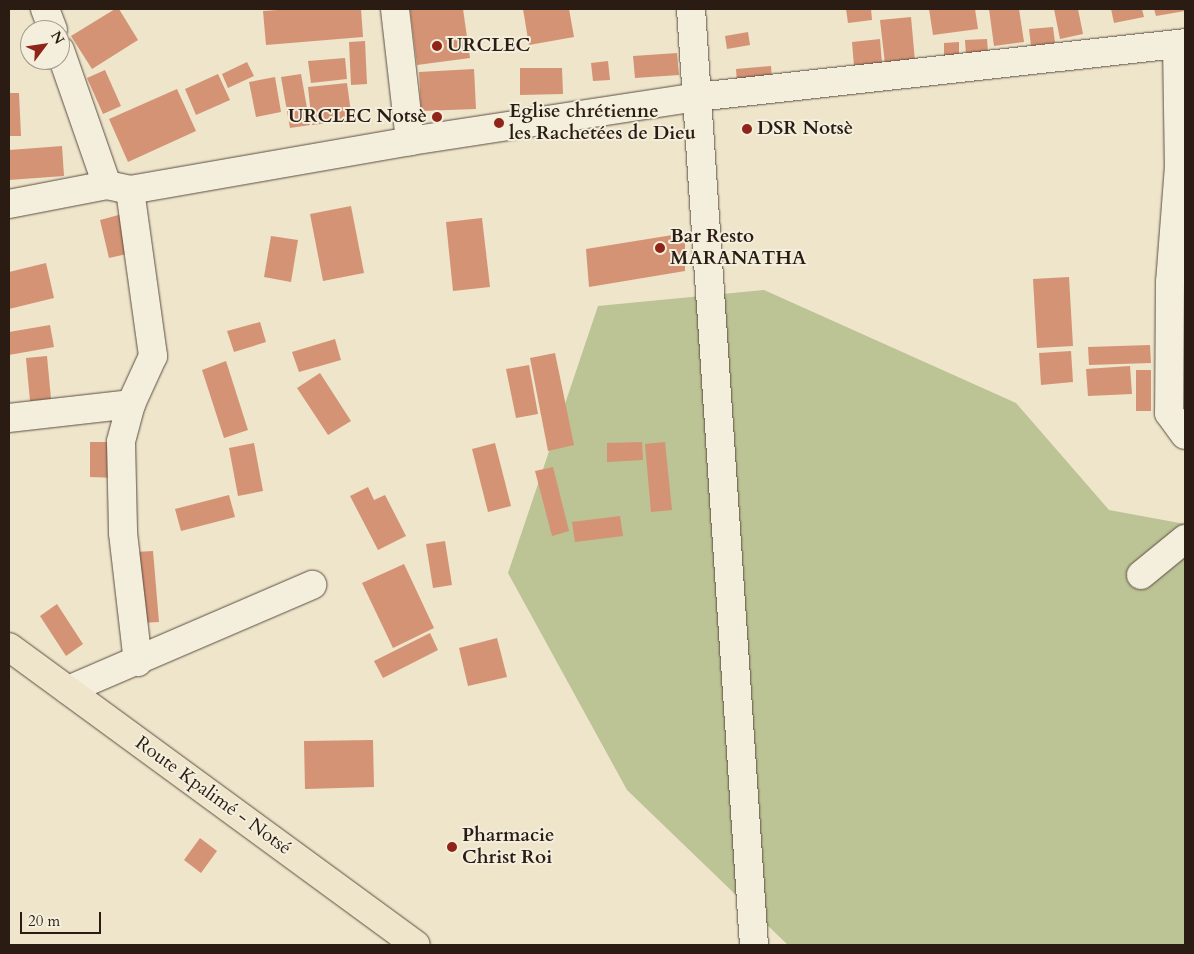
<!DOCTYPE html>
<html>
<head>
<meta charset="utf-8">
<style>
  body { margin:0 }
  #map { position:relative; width:1194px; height:954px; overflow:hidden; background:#eee5cb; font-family:Cardo,serif }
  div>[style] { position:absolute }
  .green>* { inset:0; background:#bcc395 }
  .building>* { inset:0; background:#d49374 }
  .roads { filter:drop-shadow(0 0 1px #5c4e41) drop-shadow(0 0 1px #5c4e41) }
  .minor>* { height:28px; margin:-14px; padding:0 14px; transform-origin:14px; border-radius:14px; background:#f4eedd }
  .major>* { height:28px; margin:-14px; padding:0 14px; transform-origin:14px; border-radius:14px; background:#eee5cb }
  .dots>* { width:14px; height:14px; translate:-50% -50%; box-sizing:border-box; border:2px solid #f4eedd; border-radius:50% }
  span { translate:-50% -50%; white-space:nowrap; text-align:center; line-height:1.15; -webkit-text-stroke:4px #f4eedd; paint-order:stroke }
  .poi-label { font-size:19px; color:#2b1c13; font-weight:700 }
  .left { translate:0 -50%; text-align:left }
  .right { translate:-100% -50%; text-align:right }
  .street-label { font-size:19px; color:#2b1c13 }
  .frame { position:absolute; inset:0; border:10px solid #2b1c13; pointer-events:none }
  .north { position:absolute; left:20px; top:20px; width:50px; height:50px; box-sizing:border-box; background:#f4eedd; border:1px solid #a49a8c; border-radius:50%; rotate:59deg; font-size:14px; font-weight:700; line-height:20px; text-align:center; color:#2b1c13 }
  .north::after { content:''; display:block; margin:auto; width:18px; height:22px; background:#8f2418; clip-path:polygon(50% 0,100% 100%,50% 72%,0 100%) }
  .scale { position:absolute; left:20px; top:912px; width:81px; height:22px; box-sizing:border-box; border:2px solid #2b1c13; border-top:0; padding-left:6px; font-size:15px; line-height:18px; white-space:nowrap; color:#2b1c13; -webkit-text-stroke:4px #f4eedd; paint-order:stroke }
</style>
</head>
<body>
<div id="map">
  <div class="green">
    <div style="clip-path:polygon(764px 290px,1016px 403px,1109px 510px,1185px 524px,1185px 945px,788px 945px,627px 790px,508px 573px,598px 306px)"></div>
  </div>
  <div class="building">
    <div style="clip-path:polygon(115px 9px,119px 9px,138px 40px,92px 69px,71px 36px)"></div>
    <div style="clip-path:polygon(293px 9px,361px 9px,363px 37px,266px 45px,263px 11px)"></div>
    <div style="clip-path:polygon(410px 9px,463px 9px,470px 58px,417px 65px)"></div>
    <div style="clip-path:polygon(523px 9px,569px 9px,574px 37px,529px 45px)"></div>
    <div style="clip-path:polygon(846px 9px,871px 9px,872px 20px,848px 23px)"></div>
    <div style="clip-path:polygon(929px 9px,975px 9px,978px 29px,933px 35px)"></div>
    <div style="clip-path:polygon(989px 9px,1019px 9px,1024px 42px,994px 46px)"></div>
    <div style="clip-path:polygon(1054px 9px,1078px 9px,1083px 34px,1060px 39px)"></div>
    <div style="clip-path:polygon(1111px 9px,1142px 9px,1144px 17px,1114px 23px)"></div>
    <div style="clip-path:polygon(1154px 9px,1185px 9px,1185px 11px,1156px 16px)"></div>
    <div style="clip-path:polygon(911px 17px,915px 61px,885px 64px,880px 20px)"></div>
    <div style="clip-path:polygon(1053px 27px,1055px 43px,1031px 46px,1029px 29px)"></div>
    <div style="clip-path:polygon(748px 32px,750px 45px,727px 49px,725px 36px)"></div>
    <div style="clip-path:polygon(880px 39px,882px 63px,854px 66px,852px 42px)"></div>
    <div style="clip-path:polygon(987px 39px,988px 53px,966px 55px,965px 40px)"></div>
    <div style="clip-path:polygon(365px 41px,367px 84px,351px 85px,349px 42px)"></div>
    <div style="clip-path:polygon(959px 42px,959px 56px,944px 56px,944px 43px)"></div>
    <div style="clip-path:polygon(677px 53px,679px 75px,635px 78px,633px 56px)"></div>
    <div style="clip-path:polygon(345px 58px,347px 79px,311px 83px,308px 61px)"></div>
    <div style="clip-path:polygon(608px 61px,610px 80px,593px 81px,591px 63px)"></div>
    <div style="clip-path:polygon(247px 62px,254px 76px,228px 88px,222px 74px)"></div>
    <div style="clip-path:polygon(771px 66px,772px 79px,737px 82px,736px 69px)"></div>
    <div style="clip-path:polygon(520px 68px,562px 68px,563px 94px,520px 95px)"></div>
    <div style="clip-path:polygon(474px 69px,476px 109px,421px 111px,419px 72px)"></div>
    <div style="clip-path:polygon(105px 70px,121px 106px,103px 114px,87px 78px)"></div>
    <div style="clip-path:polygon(218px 74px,230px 100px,196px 115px,185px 89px)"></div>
    <div style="clip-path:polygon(301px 74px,310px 125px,290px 128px,281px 77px)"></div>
    <div style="clip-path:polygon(275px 77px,281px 112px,256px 117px,249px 82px)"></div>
    <div style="clip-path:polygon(347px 83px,352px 120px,312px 125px,308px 87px)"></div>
    <div style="clip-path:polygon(177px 89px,196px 131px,128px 162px,109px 119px)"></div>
    <div style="clip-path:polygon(9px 93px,19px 93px,21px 136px,9px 136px)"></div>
    <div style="clip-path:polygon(62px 146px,64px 176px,9px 180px,9px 150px)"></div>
    <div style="clip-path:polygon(351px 206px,364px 273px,323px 281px,310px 214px)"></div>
    <div style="clip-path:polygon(126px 213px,136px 252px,109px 258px,100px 220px)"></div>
    <div style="clip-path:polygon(482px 218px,490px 287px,453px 291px,446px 222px)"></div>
    <div style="clip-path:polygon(685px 233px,685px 271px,589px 287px,586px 249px)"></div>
    <div style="clip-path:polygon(271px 236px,298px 240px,291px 282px,264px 277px)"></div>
    <div style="clip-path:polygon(46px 263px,54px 298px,9px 309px,9px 272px)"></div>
    <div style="clip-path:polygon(1069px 277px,1073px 346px,1037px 348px,1033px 279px)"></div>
    <div style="clip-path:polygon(260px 322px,266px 342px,234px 352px,227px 331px)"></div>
    <div style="clip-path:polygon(50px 325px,54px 347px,9px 355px,9px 332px)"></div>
    <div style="clip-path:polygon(335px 339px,341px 360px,299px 372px,292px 352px)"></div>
    <div style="clip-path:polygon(1150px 345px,1151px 363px,1089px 365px,1088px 347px)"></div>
    <div style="clip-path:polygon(1071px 351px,1073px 382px,1041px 385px,1039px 353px)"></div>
    <div style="clip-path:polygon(555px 353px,574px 445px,548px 451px,530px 358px)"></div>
    <div style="clip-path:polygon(47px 356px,51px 399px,30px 401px,26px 358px)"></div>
    <div style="clip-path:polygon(226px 361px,248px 430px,224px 438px,202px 370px)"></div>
    <div style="clip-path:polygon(529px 365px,538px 414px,516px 418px,506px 369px)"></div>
    <div style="clip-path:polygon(1130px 366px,1132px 394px,1088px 396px,1086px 369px)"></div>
    <div style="clip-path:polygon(1136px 370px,1151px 370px,1151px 411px,1136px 411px)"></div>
    <div style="clip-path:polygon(320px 373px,351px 421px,328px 435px,297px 388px)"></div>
    <div style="clip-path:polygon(90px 442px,116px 442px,117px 478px,90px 477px)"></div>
    <div style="clip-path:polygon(642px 442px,643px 460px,607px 462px,607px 443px)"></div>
    <div style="clip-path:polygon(665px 442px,672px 510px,651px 512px,645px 444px)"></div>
    <div style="clip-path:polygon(254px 443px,263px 491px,238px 496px,229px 448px)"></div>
    <div style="clip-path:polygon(495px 443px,511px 506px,488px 512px,472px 449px)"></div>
    <div style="clip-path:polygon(553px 467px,569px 531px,552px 536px,535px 471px)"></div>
    <div style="clip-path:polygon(368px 487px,374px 500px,385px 495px,406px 536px,378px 550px,350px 496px)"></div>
    <div style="clip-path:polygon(229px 495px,235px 517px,181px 531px,175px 509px)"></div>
    <div style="clip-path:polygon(620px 516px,623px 536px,575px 542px,572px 522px)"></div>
    <div style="clip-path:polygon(445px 541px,452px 585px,433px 588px,426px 544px)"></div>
    <div style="clip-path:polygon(153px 551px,159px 622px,140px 623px,135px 552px)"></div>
    <div style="clip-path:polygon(404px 564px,434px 628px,393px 648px,362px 583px)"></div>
    <div style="clip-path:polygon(57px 604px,83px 644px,66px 656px,40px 616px)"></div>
    <div style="clip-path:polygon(430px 633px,438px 650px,383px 678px,374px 661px)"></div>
    <div style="clip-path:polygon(497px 638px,507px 677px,468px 686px,459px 648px)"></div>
    <div style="clip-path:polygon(373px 740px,374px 787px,305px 789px,304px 741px)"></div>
    <div style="clip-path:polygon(200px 838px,217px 851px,201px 873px,184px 860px)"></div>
  </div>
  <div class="roads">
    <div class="minor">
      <div style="left:45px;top:9px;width:22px;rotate:69deg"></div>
      <div style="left:395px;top:9px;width:133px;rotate:83.5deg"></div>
      <div style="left:691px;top:9px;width:938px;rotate:86.15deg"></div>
      <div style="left:1177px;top:44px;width:122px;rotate:89.1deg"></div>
      <div style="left:1179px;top:166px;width:116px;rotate:94.4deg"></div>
      <div style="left:1170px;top:282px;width:131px;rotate:90.4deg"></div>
      <div style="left:1169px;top:413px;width:27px;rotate:54deg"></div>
      <div style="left:60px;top:50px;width:143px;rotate:70.8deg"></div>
      <div style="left:130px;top:190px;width:168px;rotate:82.1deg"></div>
      <div style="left:153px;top:356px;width:53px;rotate:114.6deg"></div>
      <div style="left:131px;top:404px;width:39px;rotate:105deg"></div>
      <div style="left:121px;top:442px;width:91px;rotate:88.7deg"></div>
      <div style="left:123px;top:533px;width:130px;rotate:83.4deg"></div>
      <div style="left:9px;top:204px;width:100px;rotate:-11deg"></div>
      <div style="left:107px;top:185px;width:24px;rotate:12deg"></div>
      <div style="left:130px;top:190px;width:284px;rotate:-9.9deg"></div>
      <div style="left:410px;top:141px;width:290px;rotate:-8.7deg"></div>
      <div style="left:697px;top:97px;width:491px;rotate:-6.3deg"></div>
      <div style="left:9px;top:418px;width:123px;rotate:-6.5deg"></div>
      <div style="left:1141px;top:575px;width:57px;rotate:-39.3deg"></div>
      <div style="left:68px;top:690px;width:266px;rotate:-23.3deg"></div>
    </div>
    <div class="major">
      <div style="left:9px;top:647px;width:504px;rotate:36.21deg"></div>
    </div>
  </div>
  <div class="dots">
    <div style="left:437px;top:46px;background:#8f2418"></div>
    <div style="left:437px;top:117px;background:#8f2418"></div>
    <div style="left:499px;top:123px;background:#8f2418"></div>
    <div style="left:747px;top:129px;background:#8f2418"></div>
    <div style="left:660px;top:248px;background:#8f2418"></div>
    <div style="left:452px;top:847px;background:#8f2418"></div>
  </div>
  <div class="poi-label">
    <span class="left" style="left:447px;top:46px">URCLEC</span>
    <span class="left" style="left:509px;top:123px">Eglise chrétienne<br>les Rachetées de Dieu</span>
    <span class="right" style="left:427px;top:117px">URCLEC Notsè</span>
    <span class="left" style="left:757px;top:129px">DSR Notsè</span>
    <span class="left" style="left:670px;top:248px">Bar Resto<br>MARANATHA</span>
    <span class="left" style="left:462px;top:847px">Pharmacie<br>Christ Roi</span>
  </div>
  <div class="street-label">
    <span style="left:213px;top:796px;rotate:36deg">Route Kpalimé - Notsé</span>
  </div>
  <div class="frame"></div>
  <div class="north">N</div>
  <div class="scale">20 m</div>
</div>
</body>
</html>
